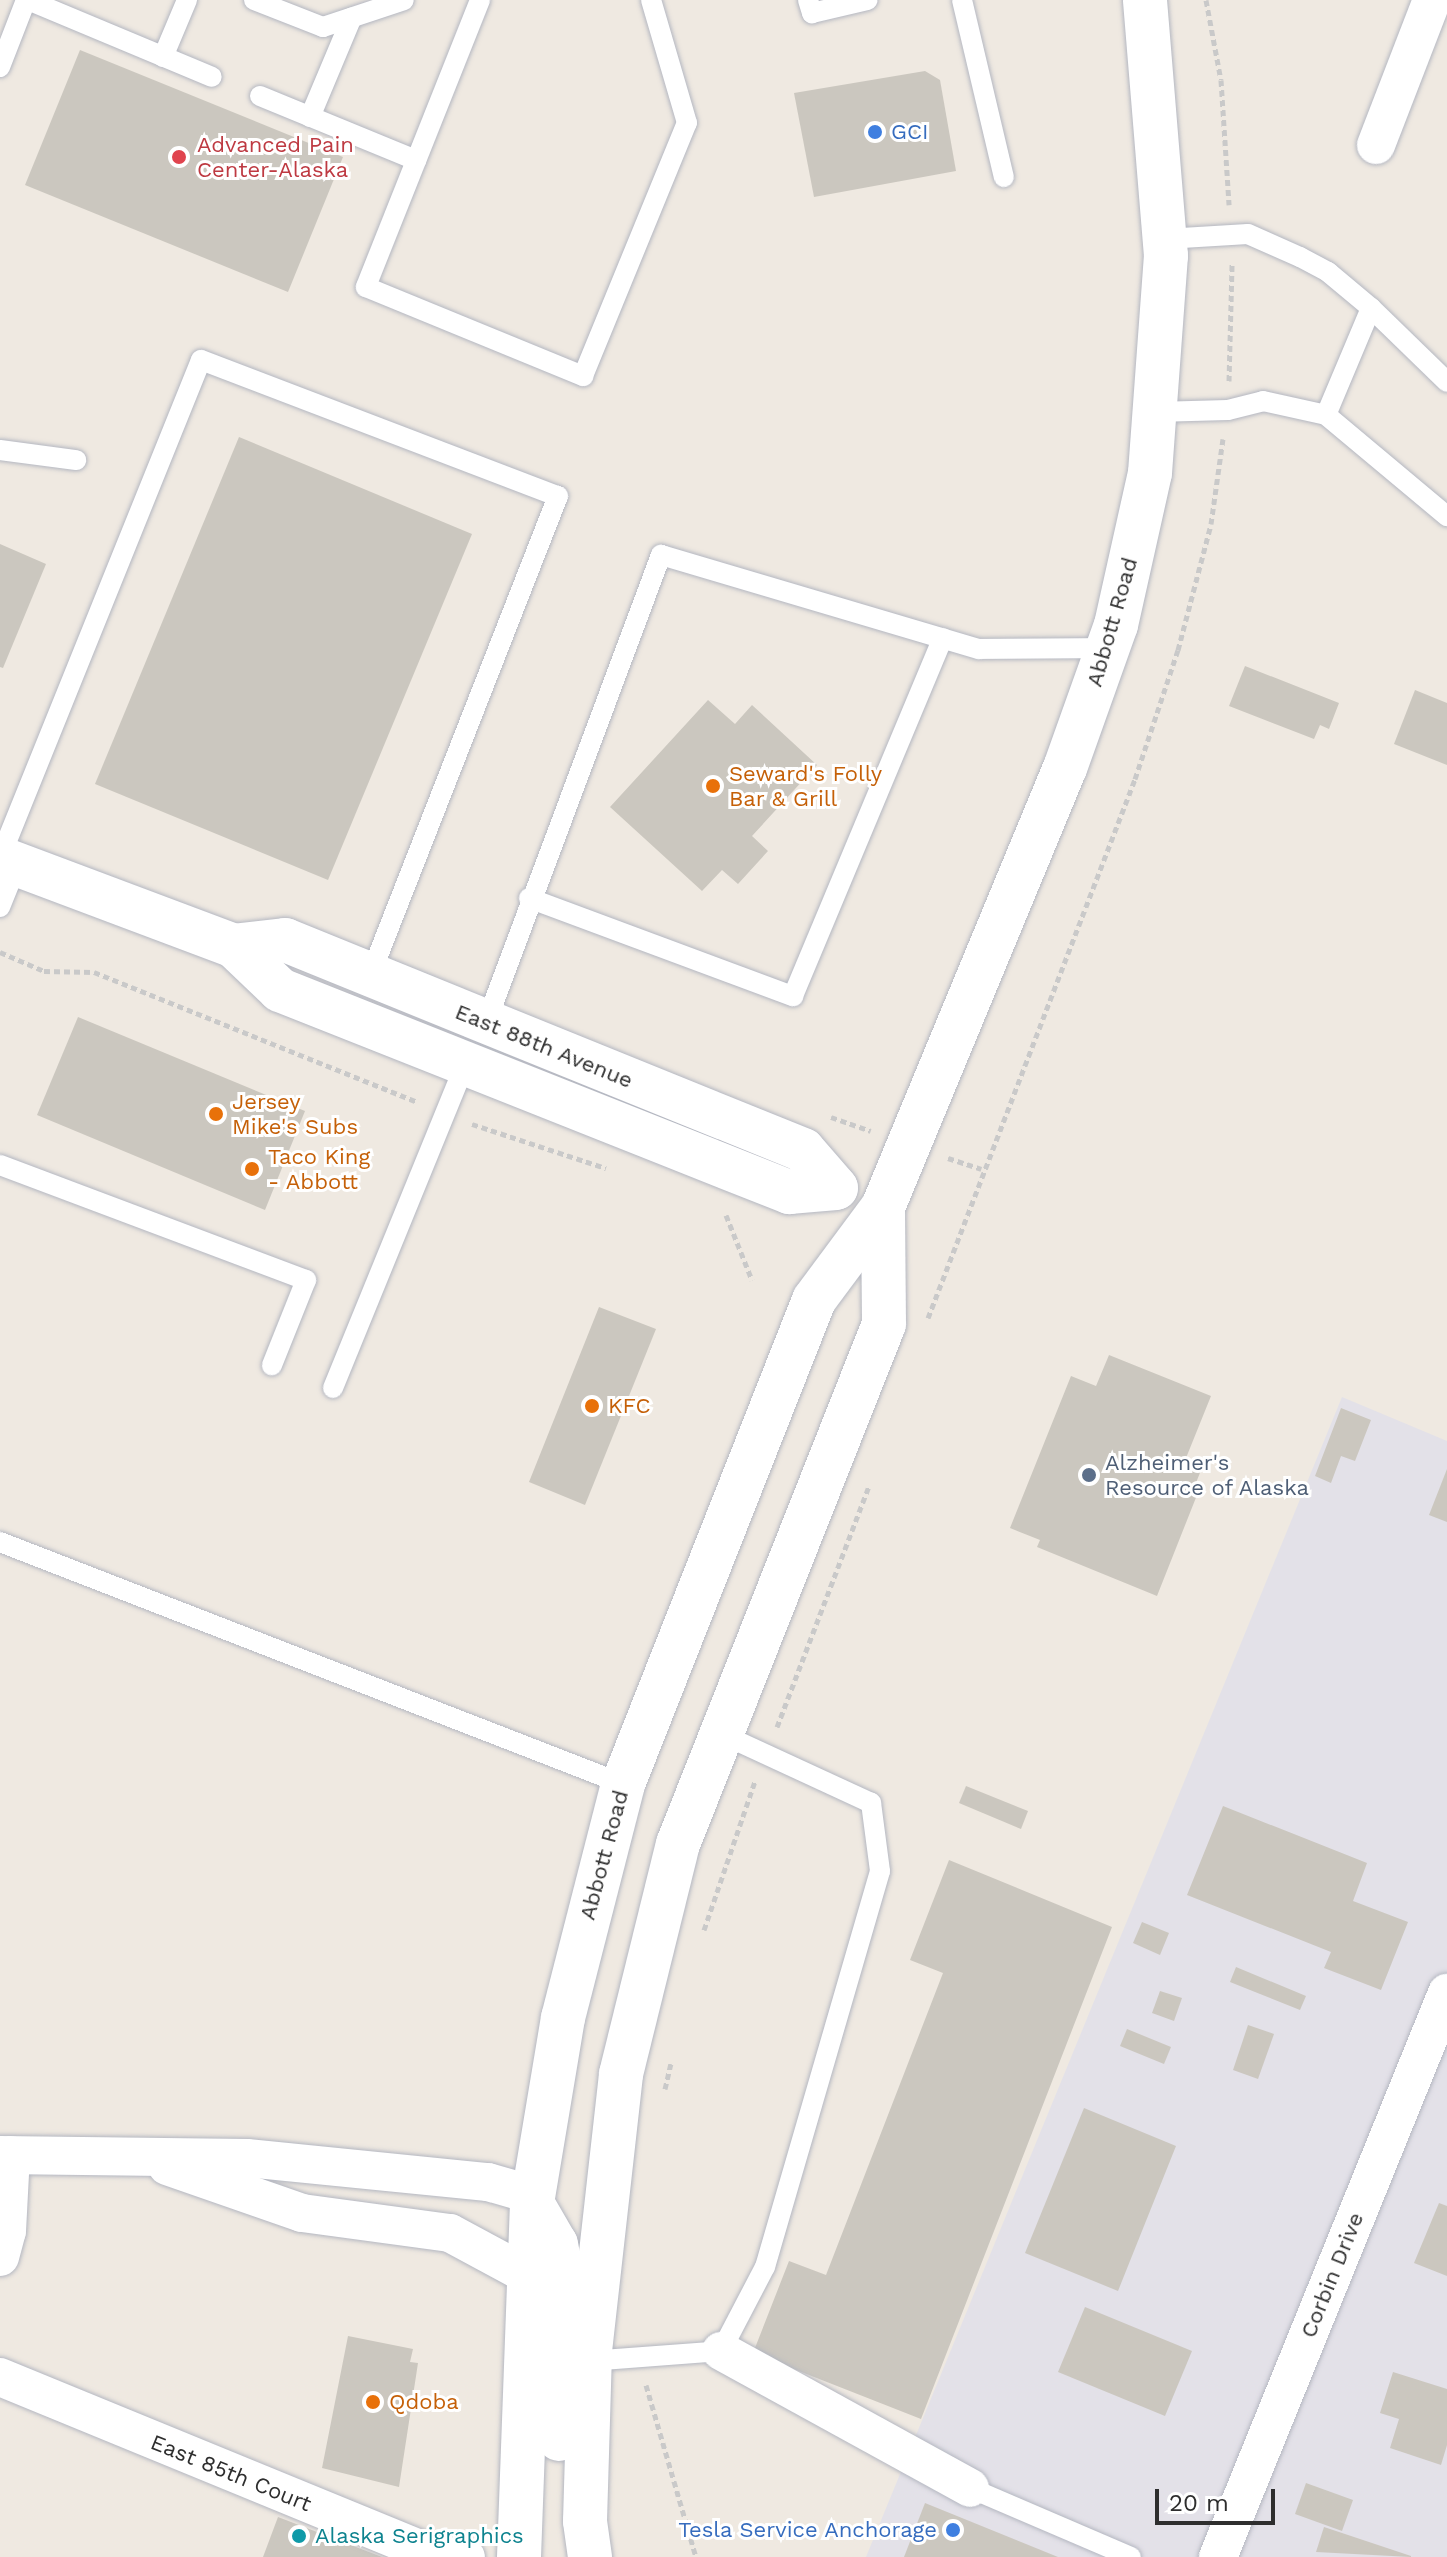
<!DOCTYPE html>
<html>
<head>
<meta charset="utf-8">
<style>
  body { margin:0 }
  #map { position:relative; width:1447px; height:2557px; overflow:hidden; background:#efe9e1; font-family:"Work Sans",sans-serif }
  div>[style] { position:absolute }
  .industrial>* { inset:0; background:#e3e1e8 }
  .building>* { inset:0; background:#cbc7bf }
  .path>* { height:5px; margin-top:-2.5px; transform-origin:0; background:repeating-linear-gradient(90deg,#c9c9c9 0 6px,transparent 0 10px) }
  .roads { filter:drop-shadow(0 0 2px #b4b7c1) drop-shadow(0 0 2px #b4b7c1) }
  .lane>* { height:20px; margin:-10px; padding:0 10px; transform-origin:10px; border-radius:10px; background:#fff }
  .street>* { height:38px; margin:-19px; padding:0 19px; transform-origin:19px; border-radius:19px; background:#fff }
  .secondary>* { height:44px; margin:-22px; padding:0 22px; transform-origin:22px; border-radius:22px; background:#fff }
  .dots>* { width:22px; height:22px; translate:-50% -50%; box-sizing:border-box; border:4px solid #fff; border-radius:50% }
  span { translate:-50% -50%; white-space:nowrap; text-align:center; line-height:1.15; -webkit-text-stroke:6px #fff; paint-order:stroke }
  .shop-label { font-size:22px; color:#366cbe }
  .left { translate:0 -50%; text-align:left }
  .right { translate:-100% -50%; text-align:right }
  .health-label { font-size:22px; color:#be3a42 }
  .street-label { font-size:22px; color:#2e2e2e }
  .food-label { font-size:22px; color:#c56008 }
  .service-label { font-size:22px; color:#4e5e75 }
  .culture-label { font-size:22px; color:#0d838f }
  .scale { position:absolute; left:1155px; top:2489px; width:120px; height:36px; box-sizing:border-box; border:4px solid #2e2e2e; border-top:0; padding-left:10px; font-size:24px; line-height:28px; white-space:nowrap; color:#2e2e2e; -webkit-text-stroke:6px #fff; paint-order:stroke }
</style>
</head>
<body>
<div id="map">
  <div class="industrial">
    <div style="clip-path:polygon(1342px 1397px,1447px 1441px,1447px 2557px,866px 2557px)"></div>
  </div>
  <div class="building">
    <div style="clip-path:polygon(80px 50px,343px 157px,288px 292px,25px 185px)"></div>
    <div style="clip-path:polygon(925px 71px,940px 80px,956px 171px,814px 197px,794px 93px)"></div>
    <div style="clip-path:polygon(239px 437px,472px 534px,328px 880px,95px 784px)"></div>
    <div style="clip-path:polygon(0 544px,46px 564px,3px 668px,0 667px)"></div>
    <div style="clip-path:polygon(1245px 666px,1339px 703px,1329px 729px,1320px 725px,1314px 739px,1229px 706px)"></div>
    <div style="clip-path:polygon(1415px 690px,1447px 703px,1447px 765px,1394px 744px)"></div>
    <div style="clip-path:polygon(708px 700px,735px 724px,752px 705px,817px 765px,752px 836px,768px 851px,738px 884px,722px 870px,702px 891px,610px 807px)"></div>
    <div style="clip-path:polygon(78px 1017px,305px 1111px,265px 1210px,37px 1115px)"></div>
    <div style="clip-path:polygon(599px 1307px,656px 1329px,585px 1505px,529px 1482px)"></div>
    <div style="clip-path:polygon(1109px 1355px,1211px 1396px,1186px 1458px,1203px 1465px,1194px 1488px,1199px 1490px,1157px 1596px,1037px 1547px,1040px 1540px,1010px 1528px,1071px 1376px,1096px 1386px)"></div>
    <div style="clip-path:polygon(1341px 1408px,1371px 1420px,1355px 1461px,1341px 1456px,1331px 1483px,1315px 1476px)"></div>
    <div style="clip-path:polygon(1447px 1469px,1447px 1522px,1429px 1515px)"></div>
    <div style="clip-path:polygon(966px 1786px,1028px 1811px,1021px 1829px,959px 1803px)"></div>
    <div style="clip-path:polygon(1223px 1806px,1367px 1863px,1353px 1901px,1408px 1922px,1381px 1990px,1324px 1968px,1331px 1952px,1187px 1895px)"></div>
    <div style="clip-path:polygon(949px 1860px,1112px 1927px,921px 2419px,753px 2353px,789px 2261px,826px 2275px,943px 1973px,910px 1960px)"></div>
    <div style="clip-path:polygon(1142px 1922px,1169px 1933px,1160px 1955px,1133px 1943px)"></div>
    <div style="clip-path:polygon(1236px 1967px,1306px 1996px,1300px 2010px,1230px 1982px)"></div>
    <div style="clip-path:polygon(1160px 1991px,1182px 1998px,1174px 2021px,1152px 2013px)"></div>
    <div style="clip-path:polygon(1248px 2025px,1274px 2034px,1258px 2079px,1233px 2070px)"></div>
    <div style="clip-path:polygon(1127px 2029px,1171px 2047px,1164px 2064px,1120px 2046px)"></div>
    <div style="clip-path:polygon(1084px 2108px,1176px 2146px,1118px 2291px,1025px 2253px)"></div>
    <div style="clip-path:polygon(1439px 2203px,1447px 2206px,1447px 2276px,1414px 2263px)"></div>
    <div style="clip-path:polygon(1085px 2307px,1192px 2351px,1165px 2416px,1058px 2372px)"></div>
    <div style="clip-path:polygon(348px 2336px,413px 2349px,410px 2362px,418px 2363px,399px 2487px,322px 2468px)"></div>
    <div style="clip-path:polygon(1393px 2372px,1447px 2389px,1447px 2445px,1441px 2465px,1390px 2448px,1399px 2419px,1380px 2413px)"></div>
    <div style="clip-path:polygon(1306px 2483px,1353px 2500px,1342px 2531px,1295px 2514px)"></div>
    <div style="clip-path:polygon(925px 2503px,1058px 2557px,904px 2557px)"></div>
    <div style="clip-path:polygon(278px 2517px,382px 2557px,263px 2557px)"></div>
    <div style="clip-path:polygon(1324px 2527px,1411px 2556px,1411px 2557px,1316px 2552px)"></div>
  </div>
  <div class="path">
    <div style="left:1206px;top:0;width:81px;rotate:79.4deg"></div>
    <div style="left:1221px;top:80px;width:125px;rotate:86.3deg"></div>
    <div style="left:1229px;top:381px;width:118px;rotate:-88.5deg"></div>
    <div style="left:0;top:952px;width:48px;rotate:23.4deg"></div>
    <div style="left:44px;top:971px;width:50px;rotate:1.1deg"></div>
    <div style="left:94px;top:972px;width:349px;rotate:21.9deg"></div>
    <div style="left:831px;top:1117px;width:42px;rotate:19.3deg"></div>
    <div style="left:472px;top:1124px;width:141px;rotate:18.2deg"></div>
    <div style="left:948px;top:1158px;width:35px;rotate:18deg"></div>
    <div style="left:726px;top:1215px;width:70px;rotate:68.2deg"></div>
    <div style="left:928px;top:1318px;width:577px;rotate:-68.99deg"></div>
    <div style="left:1135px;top:779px;width:136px;rotate:-71.6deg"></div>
    <div style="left:1178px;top:650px;width:130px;rotate:-75.3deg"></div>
    <div style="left:1211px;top:524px;width:86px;rotate:-82deg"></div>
    <div style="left:777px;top:1727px;width:258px;rotate:-69.1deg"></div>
    <div style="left:704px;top:1930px;width:157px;rotate:-71.1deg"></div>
    <div style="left:665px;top:2089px;width:26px;rotate:-77deg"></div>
    <div style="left:646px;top:2385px;width:179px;rotate:73.8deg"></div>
  </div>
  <div class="roads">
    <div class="lane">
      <div style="left:28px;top:0;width:199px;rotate:22.7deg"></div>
      <div style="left:254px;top:0;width:74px;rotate:21.4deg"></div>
      <div style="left:323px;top:27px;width:85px;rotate:-18.4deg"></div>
      <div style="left:480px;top:0;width:309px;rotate:111.7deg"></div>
      <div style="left:366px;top:287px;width:235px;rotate:22.3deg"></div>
      <div style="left:583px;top:376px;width:274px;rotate:-67.7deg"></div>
      <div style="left:687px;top:123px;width:128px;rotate:-106.3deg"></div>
      <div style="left:808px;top:0;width:14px;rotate:73deg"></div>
      <div style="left:812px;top:13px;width:57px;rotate:-13.1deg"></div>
      <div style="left:962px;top:0;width:182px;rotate:76.7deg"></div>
      <div style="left:163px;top:57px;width:62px;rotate:-67.2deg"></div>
      <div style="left:0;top:67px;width:72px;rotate:-68.8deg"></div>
      <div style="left:260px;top:96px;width:169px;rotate:22.3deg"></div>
      <div style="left:310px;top:117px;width:108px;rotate:-67.2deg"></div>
      <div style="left:1165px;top:239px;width:83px;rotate:-3.4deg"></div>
      <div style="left:1248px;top:234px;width:57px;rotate:23.9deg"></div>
      <div style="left:1300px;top:257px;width:32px;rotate:28deg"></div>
      <div style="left:1328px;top:272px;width:56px;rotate:39.9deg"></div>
      <div style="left:1371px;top:308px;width:106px;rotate:44.2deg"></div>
      <div style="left:1155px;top:412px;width:73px;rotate:-1.6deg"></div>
      <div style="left:1228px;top:410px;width:36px;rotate:-14deg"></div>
      <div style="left:1263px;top:401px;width:65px;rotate:12.5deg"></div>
      <div style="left:1326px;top:415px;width:158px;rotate:39.9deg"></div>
      <div style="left:1326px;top:415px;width:116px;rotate:-67.2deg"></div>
      <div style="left:0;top:450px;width:77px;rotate:7.5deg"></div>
      <div style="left:0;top:858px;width:537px;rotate:-68.02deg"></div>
      <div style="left:201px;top:360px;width:382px;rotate:20.9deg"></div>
      <div style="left:558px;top:496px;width:516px;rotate:111.39deg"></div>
      <div style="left:529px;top:898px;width:282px;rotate:20.4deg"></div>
      <div style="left:793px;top:996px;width:388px;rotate:-67.3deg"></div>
      <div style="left:0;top:907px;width:45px;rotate:-68deg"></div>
      <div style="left:486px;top:1023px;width:500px;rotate:-69.5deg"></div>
      <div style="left:661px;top:555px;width:332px;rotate:16.5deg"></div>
      <div style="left:979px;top:649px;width:128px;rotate:-0.4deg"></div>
      <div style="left:0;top:1165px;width:327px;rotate:20.6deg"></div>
      <div style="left:306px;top:1280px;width:92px;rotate:111.8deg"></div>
      <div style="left:333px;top:1388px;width:350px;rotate:-67.8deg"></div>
      <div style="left:0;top:1542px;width:668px;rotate:21.23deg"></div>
      <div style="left:589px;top:2361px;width:132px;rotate:-4.3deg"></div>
      <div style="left:721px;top:2351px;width:95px;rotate:-62.4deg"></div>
      <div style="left:765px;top:2267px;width:412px;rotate:-73.8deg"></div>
      <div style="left:880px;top:1871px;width:69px;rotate:-97.5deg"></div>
      <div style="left:871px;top:1803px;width:164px;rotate:-155.2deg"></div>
      <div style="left:970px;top:2488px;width:175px;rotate:23.2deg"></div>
    </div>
    <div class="street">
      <div style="left:1376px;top:145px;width:155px;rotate:-68.9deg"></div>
      <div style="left:0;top:2155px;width:247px;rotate:0.7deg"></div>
      <div style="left:247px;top:2158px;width:242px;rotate:5.7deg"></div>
      <div style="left:488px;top:2182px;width:47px;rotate:16.1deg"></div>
      <div style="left:167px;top:2166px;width:143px;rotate:19.2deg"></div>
      <div style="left:302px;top:2213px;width:149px;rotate:7.7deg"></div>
      <div style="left:450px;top:2233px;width:89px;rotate:28.3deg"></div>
      <div style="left:0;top:2257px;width:27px;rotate:-75deg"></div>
      <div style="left:7px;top:2231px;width:76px;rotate:-87deg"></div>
      <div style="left:721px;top:2351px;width:284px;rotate:28.8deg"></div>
      <div style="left:0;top:2377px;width:470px;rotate:22.3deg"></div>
      <div style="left:435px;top:2555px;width:31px;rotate:4deg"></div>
      <div style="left:1218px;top:2557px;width:609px;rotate:-67.9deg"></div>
    </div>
    <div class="secondary">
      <div style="left:0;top:858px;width:250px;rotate:20.6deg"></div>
      <div style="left:234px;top:946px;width:64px;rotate:43.7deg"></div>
      <div style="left:280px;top:990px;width:548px;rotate:21.65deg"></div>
      <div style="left:789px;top:1192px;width:47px;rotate:-4.9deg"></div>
      <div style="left:836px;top:1188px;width:50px;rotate:-131deg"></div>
      <div style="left:803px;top:1150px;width:559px;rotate:-157.93deg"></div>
      <div style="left:285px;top:940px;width:51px;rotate:173.3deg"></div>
      <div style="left:536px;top:2210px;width:39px;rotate:60deg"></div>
      <div style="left:556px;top:2244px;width:40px;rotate:80deg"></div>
      <div style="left:563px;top:2283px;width:156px;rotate:91.5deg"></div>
      <div style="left:519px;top:2557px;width:354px;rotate:-87.9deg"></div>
      <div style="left:532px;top:2203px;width:188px;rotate:-80.5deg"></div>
      <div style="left:563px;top:2018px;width:242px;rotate:-75.6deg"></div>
      <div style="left:623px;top:1784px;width:520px;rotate:-68.46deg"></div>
      <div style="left:814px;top:1300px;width:116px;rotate:-53.4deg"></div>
      <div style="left:883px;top:1207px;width:475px;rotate:-67.5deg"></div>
      <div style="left:1065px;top:768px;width:152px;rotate:-70.4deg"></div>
      <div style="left:1116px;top:625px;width:156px;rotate:-77.4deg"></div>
      <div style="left:1150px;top:473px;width:218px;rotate:-85.8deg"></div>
      <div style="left:1166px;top:256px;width:257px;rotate:-94.7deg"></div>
      <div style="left:590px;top:2557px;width:36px;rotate:-98deg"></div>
      <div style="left:585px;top:2521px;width:170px;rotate:-88.3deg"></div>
      <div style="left:590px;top:2351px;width:279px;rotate:-83.6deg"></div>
      <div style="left:621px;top:2074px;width:237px;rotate:-76.1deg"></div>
      <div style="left:678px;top:1844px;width:559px;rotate:-68.39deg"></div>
      <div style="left:884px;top:1324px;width:117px;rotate:-90.5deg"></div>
    </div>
  </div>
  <div class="dots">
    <div style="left:875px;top:132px;background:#3f7fe0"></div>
    <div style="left:179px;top:157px;background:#e0444e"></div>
    <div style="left:713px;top:786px;background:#e8710a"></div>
    <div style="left:216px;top:1114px;background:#e8710a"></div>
    <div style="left:252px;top:1169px;background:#e8710a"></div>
    <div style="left:592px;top:1406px;background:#e8710a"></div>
    <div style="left:1089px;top:1475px;background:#5c6f8a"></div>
    <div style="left:373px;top:2402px;background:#e8710a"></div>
    <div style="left:953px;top:2530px;background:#3f7fe0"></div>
    <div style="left:299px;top:2536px;background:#0f9aa8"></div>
  </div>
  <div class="shop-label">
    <span class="left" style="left:891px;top:132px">GCI</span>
    <span class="right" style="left:937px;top:2530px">Tesla Service Anchorage</span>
  </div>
  <div class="health-label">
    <span class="left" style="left:197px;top:157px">Advanced Pain<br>Center-Alaska</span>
  </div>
  <div class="street-label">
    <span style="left:1112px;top:622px;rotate:-74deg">Abbott Road</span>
    <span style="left:544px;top:1046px;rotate:22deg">East 88th Avenue</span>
    <span style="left:604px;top:1855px;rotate:-75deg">Abbott Road</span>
    <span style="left:1332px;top:2275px;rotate:-68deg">Corbin Drive</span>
    <span style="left:231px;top:2473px;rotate:22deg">East 85th Court</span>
  </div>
  <div class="food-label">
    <span class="left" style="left:729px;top:786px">Seward's Folly<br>Bar &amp; Grill</span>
    <span class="left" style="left:232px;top:1114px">Jersey<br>Mike's Subs</span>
    <span class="left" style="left:268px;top:1169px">Taco King<br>- Abbott</span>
    <span class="left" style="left:608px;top:1406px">KFC</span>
    <span class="left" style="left:389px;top:2402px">Qdoba</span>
  </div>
  <div class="service-label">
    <span class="left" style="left:1105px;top:1475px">Alzheimer's<br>Resource of Alaska</span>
  </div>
  <div class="culture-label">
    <span class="left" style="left:315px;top:2536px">Alaska Serigraphics</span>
  </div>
  <div class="scale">20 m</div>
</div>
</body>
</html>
